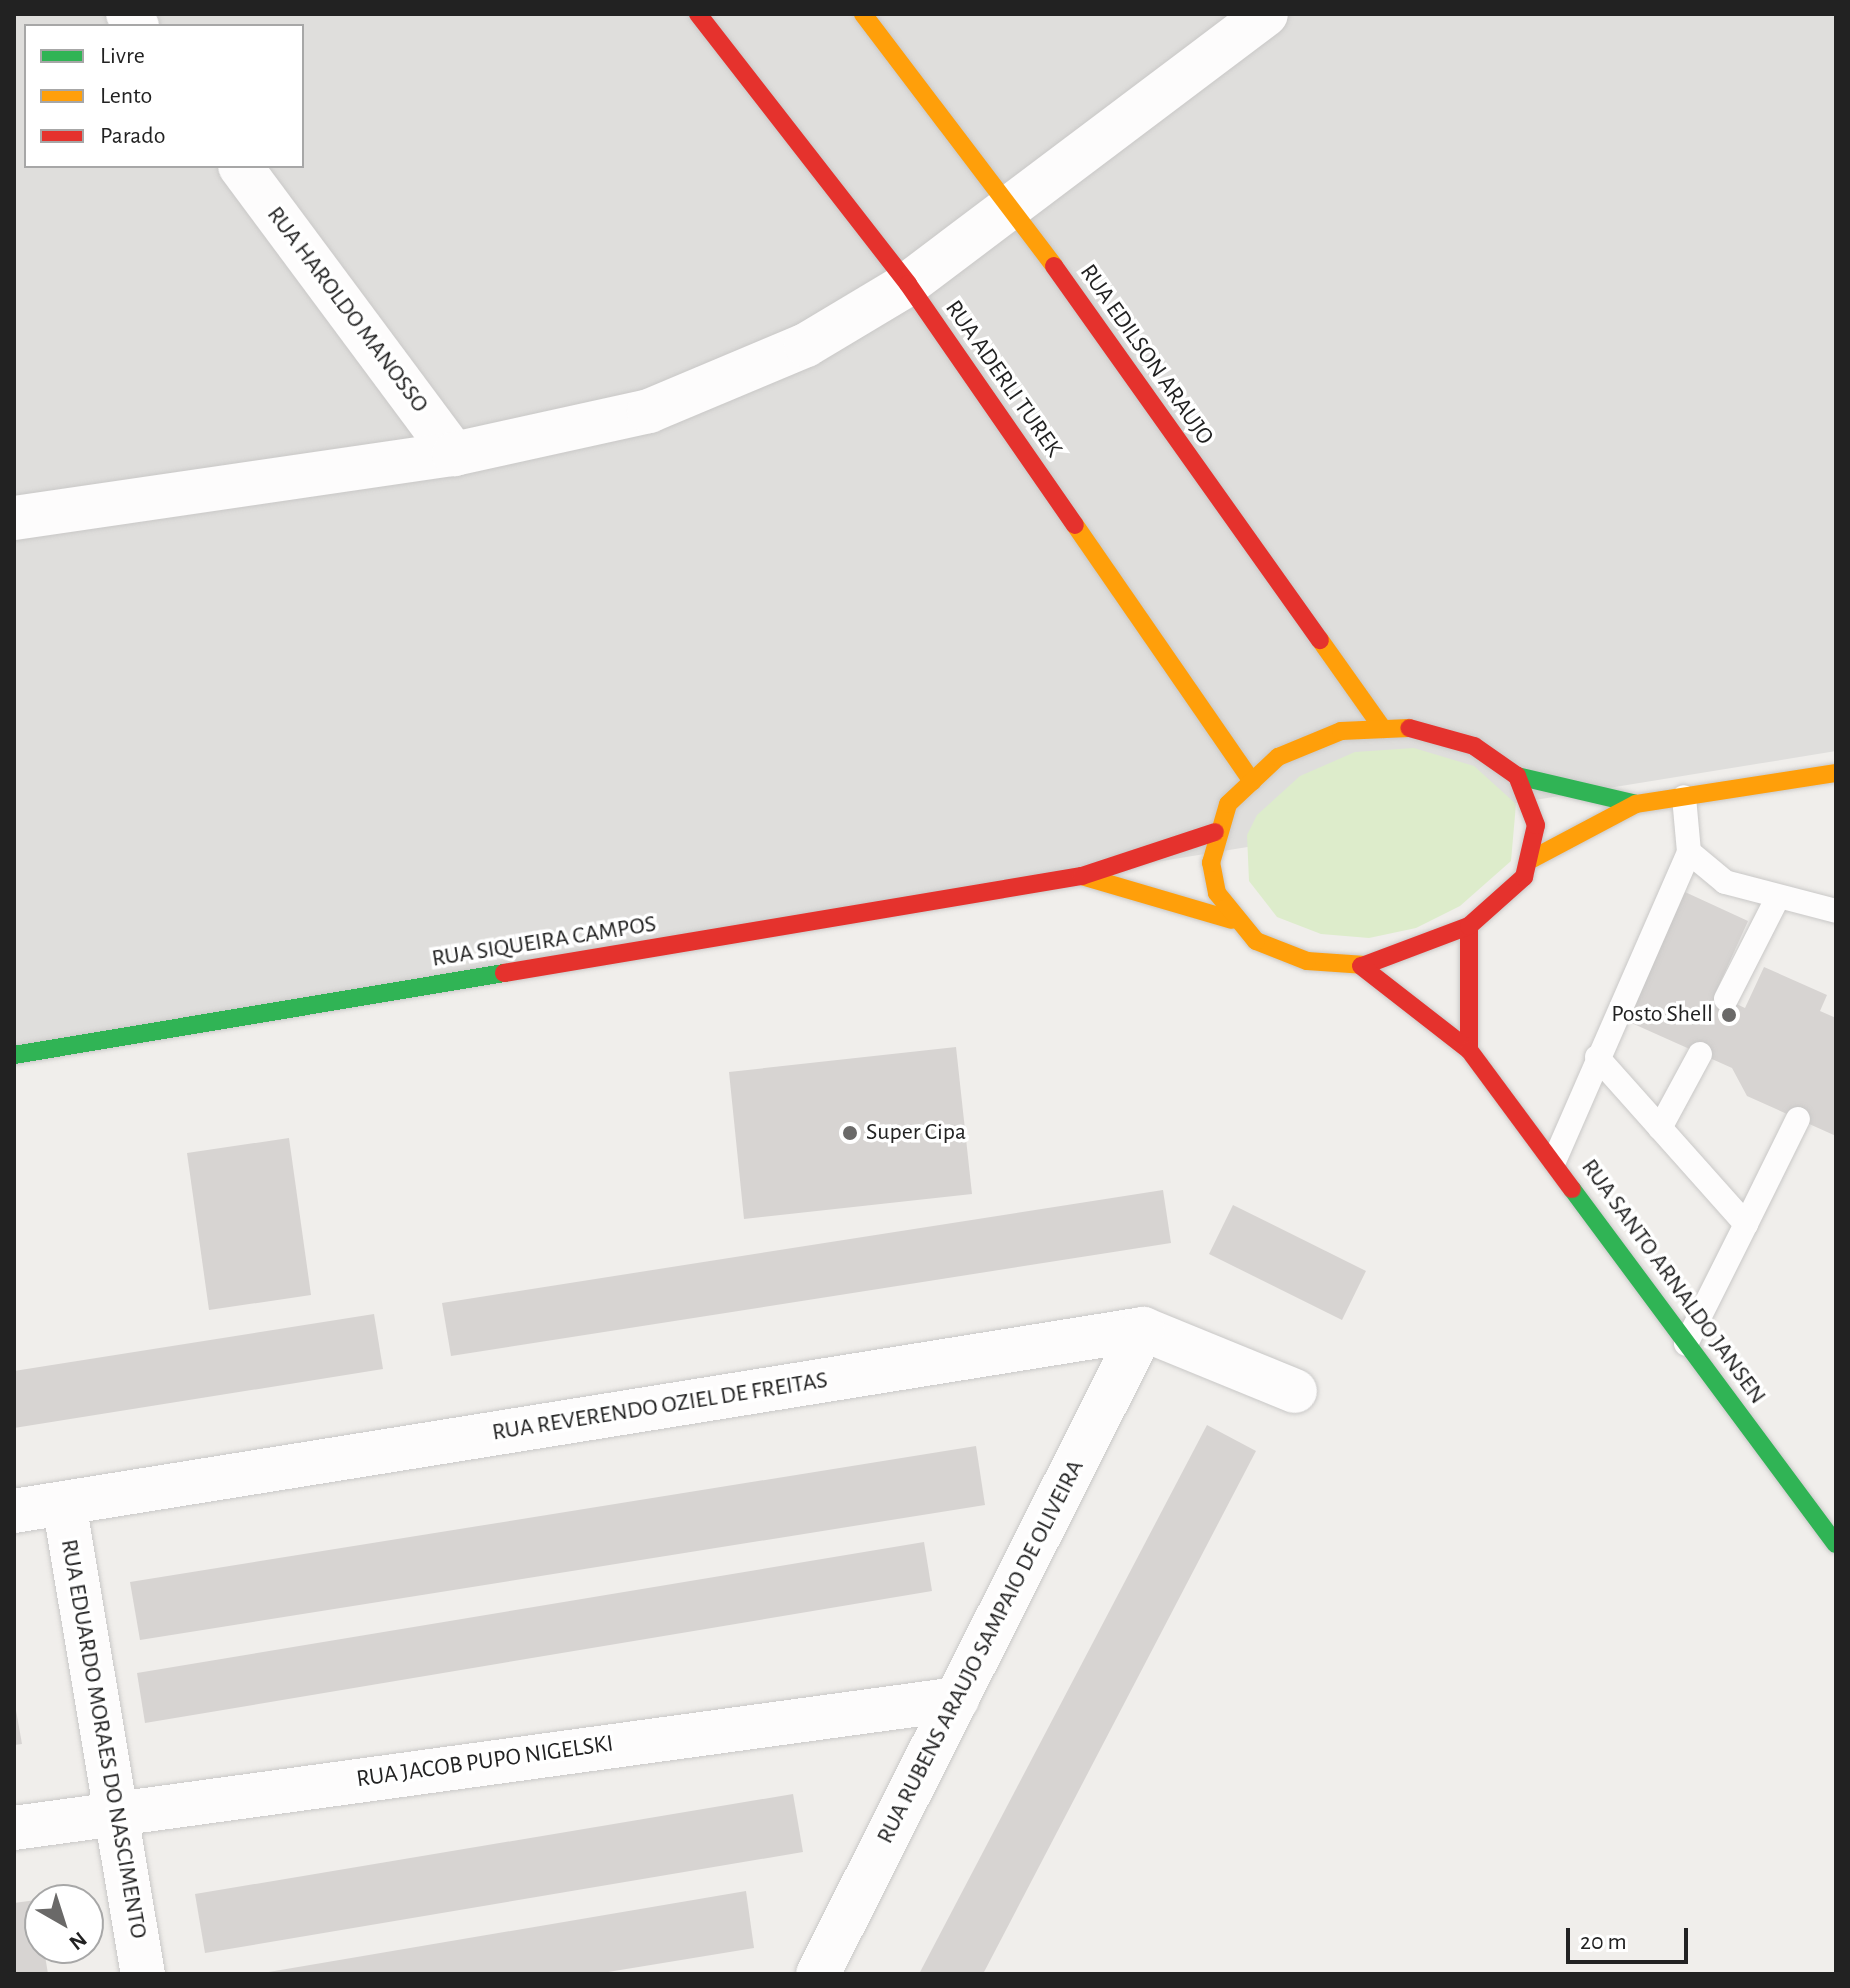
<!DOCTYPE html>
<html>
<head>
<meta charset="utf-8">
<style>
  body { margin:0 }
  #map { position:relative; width:1850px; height:1988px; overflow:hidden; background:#f0eeeb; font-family:"Alegreya Sans",sans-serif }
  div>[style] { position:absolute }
  .residential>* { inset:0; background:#dfdedc }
  .grass>* { inset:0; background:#ddeccb }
  .building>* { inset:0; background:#d7d4d2 }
  .roads { filter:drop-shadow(0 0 2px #c9c8c7) drop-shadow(0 0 2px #c9c8c7) }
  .lane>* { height:24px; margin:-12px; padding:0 12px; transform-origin:12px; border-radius:12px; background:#fdfcfc }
  .street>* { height:44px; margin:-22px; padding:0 22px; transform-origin:22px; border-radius:22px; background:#fdfcfc }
  .fast>* { height:18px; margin:-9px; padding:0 9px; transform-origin:9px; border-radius:9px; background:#30b455 }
  .slow>* { height:18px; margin:-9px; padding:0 9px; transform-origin:9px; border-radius:9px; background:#ff9f0a }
  .jam>* { height:18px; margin:-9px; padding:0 9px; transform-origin:9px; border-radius:9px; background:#e5322d }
  .dots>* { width:22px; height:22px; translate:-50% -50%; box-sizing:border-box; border:4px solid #fff; border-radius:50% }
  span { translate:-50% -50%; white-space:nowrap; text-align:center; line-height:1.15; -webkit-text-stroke:7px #fff; paint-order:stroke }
  .street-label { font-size:24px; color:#222 }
  .poi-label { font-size:24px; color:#222 }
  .right { translate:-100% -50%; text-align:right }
  .left { translate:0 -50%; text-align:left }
  .frame { position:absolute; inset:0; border:16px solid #222; pointer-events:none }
  .legend { position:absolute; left:24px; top:24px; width:280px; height:144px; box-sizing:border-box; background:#fff; border:2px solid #a7a7a7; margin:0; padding:10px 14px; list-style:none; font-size:24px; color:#222 }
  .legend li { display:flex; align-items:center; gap:16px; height:40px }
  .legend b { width:40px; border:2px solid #a7a7a7 }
  .north { position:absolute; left:24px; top:1884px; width:80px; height:80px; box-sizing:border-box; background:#fff; border:2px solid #a7a7a7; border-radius:50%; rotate:141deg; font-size:22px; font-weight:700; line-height:32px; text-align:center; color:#222 }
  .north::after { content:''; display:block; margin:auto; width:28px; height:36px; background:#6a6968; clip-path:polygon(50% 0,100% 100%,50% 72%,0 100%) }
  .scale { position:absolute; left:1566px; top:1928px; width:122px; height:36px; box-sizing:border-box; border:4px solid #222; border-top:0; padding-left:10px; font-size:24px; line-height:28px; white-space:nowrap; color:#222; -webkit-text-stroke:6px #fff; paint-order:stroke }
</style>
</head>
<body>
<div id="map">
  <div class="residential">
    <div style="clip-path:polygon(evenodd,14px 14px,1836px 14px,1836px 751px,14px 1048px,14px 14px,26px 26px,302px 26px,302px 166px,26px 166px,26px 26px)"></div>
  </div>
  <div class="grass">
    <div style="clip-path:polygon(1414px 748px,1474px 766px,1516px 804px,1511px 861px,1460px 906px,1416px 928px,1369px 938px,1321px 934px,1277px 917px,1249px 881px,1247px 835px,1257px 815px,1300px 776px,1355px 752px)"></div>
  </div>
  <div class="building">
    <div style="clip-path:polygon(1685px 892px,1748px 921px,1715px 994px,1745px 1008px,1764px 967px,1827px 995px,1820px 1011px,1836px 1018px,1836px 1136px,1747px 1096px,1732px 1068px,1627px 1021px)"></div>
    <div style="clip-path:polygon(956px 1047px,972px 1194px,744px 1219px,729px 1072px)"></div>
    <div style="clip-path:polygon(289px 1138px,311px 1295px,209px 1310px,187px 1153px)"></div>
    <div style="clip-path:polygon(1163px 1190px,1171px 1243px,451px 1356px,442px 1303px)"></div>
    <div style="clip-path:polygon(1233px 1205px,1366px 1271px,1342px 1320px,1209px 1254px)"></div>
    <div style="clip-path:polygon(374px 1314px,383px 1369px,14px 1428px,14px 1371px)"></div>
    <div style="clip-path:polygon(1207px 1425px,1256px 1451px,983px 1974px,919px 1974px)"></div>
    <div style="clip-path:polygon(976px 1446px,985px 1505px,140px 1640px,130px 1582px)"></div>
    <div style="clip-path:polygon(924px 1542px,932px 1591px,145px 1723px,137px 1673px)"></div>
    <div style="clip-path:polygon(14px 1699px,22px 1744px,14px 1745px)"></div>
    <div style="clip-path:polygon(793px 1794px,803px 1852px,205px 1953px,195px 1894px)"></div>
    <div style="clip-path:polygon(746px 1891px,754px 1948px,596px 1974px,257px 1974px)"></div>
    <div style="clip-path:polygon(36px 1900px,48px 1974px,14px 1974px,14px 1903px)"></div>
  </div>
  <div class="roads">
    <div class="lane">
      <div style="left:1689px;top:852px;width:47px;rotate:39.8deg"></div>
      <div style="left:1725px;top:882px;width:115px;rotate:14.6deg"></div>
      <div style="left:1726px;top:999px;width:110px;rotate:-63deg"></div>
      <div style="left:1597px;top:1057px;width:224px;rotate:48.3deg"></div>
      <div style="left:1746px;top:1224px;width:134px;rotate:116.6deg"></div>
      <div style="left:1660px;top:1128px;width:84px;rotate:-61.6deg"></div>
      <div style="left:1555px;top:1159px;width:335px;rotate:-66.4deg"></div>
      <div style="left:1689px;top:852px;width:55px;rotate:-95.2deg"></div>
      <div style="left:1746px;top:1224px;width:117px;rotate:-63.7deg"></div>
    </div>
    <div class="street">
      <div style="left:128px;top:14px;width:15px;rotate:53deg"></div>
      <div style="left:240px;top:166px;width:359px;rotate:53.4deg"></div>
      <div style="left:14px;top:518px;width:445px;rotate:-8.3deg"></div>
      <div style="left:454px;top:454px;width:200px;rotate:-12.4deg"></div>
      <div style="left:649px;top:411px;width:170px;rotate:-22.8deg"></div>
      <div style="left:806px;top:345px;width:119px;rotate:-30.9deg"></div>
      <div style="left:908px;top:284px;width:448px;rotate:-37deg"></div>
      <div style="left:64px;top:1503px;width:478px;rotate:80.5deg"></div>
      <div style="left:14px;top:1511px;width:1144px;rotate:-9.16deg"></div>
      <div style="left:1143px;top:1329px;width:164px;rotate:22.2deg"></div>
      <div style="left:14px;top:1828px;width:952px;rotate:-7.79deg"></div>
      <div style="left:818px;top:1974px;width:722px;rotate:-63.26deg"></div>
    </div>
    <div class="fast">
      <div style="left:1517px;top:776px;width:122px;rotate:13.2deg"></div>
      <div style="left:14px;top:1055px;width:497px;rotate:-9.5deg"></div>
      <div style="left:1572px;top:1189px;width:442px;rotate:53.4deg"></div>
    </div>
    <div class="slow">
      <div style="left:863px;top:14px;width:316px;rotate:52.8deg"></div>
      <div style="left:1075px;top:525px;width:312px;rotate:55.4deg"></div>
      <div style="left:1320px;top:640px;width:109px;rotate:54.7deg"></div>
      <div style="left:1532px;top:859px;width:118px;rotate:-27.9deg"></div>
      <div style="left:1636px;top:804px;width:202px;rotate:-8.8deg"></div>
      <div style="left:1082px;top:876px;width:156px;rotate:16.3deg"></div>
      <div style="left:1365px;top:965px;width:58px;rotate:-176.1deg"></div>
      <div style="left:1307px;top:961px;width:55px;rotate:-158.6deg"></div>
      <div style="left:1256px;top:941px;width:62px;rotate:-129.1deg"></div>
      <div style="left:1217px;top:893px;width:31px;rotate:-101deg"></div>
      <div style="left:1211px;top:863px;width:61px;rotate:-73.9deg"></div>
      <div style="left:1228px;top:804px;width:69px;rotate:-43.2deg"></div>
      <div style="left:1278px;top:757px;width:68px;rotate:-22.4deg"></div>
      <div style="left:1341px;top:731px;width:68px;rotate:-2.5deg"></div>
    </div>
    <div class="jam">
      <div style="left:698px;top:14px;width:342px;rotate:52.1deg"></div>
      <div style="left:908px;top:284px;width:293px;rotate:55.3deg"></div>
      <div style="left:1054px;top:266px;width:459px;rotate:54.6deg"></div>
      <div style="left:1469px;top:926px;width:124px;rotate:90deg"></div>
      <div style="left:1365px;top:965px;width:111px;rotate:-20.6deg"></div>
      <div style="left:1469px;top:926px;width:74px;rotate:-41.7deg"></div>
      <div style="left:1524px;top:877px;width:53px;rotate:-77deg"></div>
      <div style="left:1536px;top:825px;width:53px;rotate:-111.2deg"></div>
      <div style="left:1517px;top:776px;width:52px;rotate:-145.1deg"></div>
      <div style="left:1474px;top:746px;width:67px;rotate:-164.5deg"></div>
      <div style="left:1361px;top:966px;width:137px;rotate:37.9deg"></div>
      <div style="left:1469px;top:1050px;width:173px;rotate:53.5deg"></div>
      <div style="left:504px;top:973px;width:586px;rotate:-9.53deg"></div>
      <div style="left:1082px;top:876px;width:140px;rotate:-18.3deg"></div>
    </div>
  </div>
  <div class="dots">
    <div style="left:1729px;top:1015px;background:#6a6968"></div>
    <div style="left:850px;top:1133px;background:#6a6968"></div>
  </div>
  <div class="street-label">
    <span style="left:347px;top:310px;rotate:53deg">RUA HAROLDO MANOSSO</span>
    <span style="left:1146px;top:355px;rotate:55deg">RUA EDILSON ARAUJO</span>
    <span style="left:1003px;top:379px;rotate:55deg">RUA ADERLI TUREK</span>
    <span style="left:544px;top:942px;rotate:-9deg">RUA SIQUEIRA CAMPOS</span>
    <span style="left:1673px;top:1282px;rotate:54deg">RUA SANTO ARNALDO JANSEN</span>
    <span style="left:660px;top:1407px;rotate:-9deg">RUA REVERENDO OZIEL DE FREITAS</span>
    <span style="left:981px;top:1652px;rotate:-63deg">RUA RUBENS ARAUJO SAMPAIO DE OLIVEIRA</span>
    <span style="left:103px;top:1739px;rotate:80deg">RUA EDUARDO MORAES DO NASCIMENTO</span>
    <span style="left:485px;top:1762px;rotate:-8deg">RUA JACOB PUPO NIGELSKI</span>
  </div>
  <div class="poi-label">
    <span class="right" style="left:1713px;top:1015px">Posto Shell</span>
    <span class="left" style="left:866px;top:1133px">Super Cipa</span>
  </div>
  <div class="frame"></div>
  <ul class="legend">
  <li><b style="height:10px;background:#30b455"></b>Livre</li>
  <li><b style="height:10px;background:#ff9f0a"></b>Lento</li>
  <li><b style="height:10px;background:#e5322d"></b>Parado</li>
  </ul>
  <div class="north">N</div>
  <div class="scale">20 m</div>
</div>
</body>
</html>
